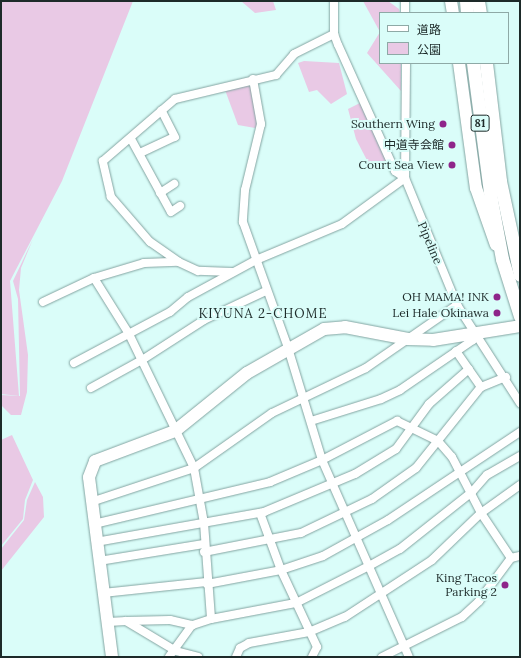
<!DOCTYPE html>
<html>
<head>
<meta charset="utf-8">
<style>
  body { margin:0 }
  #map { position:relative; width:521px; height:658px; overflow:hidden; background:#dafdf9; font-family:Lora,"Noto Sans JP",serif }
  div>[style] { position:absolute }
  .green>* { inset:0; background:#e9c9e5 }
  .roads { filter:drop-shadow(0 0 1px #83a4a1) drop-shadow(0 0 1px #83a4a1) }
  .street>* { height:8px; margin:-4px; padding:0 4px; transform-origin:4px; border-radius:4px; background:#fff }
  .secondary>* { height:12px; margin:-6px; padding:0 6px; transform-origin:6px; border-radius:6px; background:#fff }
  .primary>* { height:13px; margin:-6.5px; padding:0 6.5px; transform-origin:6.5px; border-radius:6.5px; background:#fff }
  .dots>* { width:11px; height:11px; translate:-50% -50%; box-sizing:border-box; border:2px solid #dafdf9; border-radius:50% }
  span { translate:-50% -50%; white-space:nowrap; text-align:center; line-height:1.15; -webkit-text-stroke:4px #dafdf9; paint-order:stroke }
  .shield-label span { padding:1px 3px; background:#dafdf9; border:1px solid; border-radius:3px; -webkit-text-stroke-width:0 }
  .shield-label { font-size:11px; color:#1d2a29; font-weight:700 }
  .poi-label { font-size:12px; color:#1d2a29 }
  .right { translate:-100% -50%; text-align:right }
  .street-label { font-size:12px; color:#1d2a29 }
  .neighbourhood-label { font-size:13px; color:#1d2a29; letter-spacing:1px }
  .frame { position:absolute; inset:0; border:2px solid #1d2a29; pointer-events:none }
  .legend { position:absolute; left:379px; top:12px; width:130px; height:52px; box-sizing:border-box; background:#dafdf9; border:1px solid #8ea9a6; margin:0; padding:5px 7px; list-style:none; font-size:12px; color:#1d2a29 }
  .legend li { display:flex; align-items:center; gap:8px; height:20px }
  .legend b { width:20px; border:1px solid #8ea9a6 }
</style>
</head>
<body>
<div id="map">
  <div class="green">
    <div style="clip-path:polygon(1px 1px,133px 1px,62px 181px,10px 281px,19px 396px,1px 394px)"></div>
    <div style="clip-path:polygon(241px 1px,273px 1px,276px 10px,255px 13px)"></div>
    <div style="clip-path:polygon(363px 1px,388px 1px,399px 9px,400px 13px,380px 13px,380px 63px,401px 63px,401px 91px,367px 53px,380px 32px)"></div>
    <div style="clip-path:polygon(304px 61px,339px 63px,347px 94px,331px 104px,317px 90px,309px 92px,298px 63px)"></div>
    <div style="clip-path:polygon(251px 82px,259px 123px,255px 128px,238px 125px,225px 90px)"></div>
    <div style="clip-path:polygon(360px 103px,389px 167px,372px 170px,356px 139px,348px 109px)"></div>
    <div style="clip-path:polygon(33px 239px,21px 268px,19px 290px,28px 355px,27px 392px,21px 415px,11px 415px,1px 405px,1px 395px,20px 396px,18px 299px,13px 281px)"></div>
    <div style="clip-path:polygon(12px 435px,33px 480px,25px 500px,23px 519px,1px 546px,1px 440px)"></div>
    <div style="clip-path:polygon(35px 482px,43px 497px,44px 517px,1px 571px,1px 549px,24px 520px,27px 500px)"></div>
  </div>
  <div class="roads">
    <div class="street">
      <div style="left:405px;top:1px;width:12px;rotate:90deg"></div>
      <div style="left:406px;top:63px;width:115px;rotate:90.5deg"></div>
      <div style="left:405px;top:178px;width:137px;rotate:67.7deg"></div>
      <div style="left:457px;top:305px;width:117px;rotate:57.3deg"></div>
      <div style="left:253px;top:79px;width:46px;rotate:79.9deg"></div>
      <div style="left:261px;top:124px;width:68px;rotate:103.6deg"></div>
      <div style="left:245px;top:190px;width:32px;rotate:94deg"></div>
      <div style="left:243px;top:222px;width:134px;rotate:70.3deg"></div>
      <div style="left:288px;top:348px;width:117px;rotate:73.1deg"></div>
      <div style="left:322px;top:460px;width:215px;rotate:66.2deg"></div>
      <div style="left:131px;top:139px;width:83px;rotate:61.3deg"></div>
      <div style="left:171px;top:212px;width:11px;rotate:-34deg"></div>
      <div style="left:140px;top:153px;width:38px;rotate:-25deg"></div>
      <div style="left:175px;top:137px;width:30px;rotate:-117deg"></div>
      <div style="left:160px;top:193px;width:17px;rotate:-33deg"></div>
      <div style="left:232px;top:272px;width:34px;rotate:-178deg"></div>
      <div style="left:198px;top:271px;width:21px;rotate:-155deg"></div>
      <div style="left:179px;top:262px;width:35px;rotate:-145deg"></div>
      <div style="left:150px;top:242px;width:60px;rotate:-130.9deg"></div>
      <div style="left:111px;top:197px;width:37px;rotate:-103deg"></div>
      <div style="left:103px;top:161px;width:95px;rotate:-40.7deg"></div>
      <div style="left:175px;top:99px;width:104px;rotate:-13.4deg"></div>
      <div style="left:276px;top:75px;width:28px;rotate:-49deg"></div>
      <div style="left:294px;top:54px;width:45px;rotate:-26.6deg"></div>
      <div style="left:94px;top:278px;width:52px;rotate:-16.7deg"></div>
      <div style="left:144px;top:263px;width:34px;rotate:-2deg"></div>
      <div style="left:43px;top:302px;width:56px;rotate:-25.2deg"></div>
      <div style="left:94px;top:278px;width:66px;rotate:58deg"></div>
      <div style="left:129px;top:334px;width:149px;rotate:64.1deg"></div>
      <div style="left:194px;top:468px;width:56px;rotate:79.7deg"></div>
      <div style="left:204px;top:523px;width:96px;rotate:85.8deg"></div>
      <div style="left:211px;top:619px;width:20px;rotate:162deg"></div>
      <div style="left:192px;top:625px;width:39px;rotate:126deg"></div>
      <div style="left:456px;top:351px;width:44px;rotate:55.2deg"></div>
      <div style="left:74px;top:363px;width:109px;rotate:-28deg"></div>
      <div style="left:170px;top:312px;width:23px;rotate:-40deg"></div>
      <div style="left:188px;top:297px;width:77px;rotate:-28.6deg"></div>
      <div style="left:256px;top:260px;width:93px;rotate:-22.7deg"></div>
      <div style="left:342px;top:224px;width:78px;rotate:-36.1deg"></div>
      <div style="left:405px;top:178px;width:12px;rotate:-145deg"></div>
      <div style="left:395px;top:171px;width:138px;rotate:-114.3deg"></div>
      <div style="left:338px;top:45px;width:12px;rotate:-110deg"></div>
      <div style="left:334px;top:34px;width:33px;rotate:-90deg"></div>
      <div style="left:91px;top:388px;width:58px;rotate:-28.8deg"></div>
      <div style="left:142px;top:360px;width:74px;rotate:-32.8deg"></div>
      <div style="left:204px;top:320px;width:68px;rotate:-25.1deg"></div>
      <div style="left:311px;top:421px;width:73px;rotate:-17.4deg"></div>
      <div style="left:381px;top:399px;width:21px;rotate:-25deg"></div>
      <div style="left:400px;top:390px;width:88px;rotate:-34.4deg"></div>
      <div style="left:473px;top:340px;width:7px;rotate:-63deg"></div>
      <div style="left:91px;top:502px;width:108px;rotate:-18.3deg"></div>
      <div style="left:194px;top:468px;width:95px;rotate:-35.2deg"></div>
      <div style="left:272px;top:413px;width:104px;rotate:-25.6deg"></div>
      <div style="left:366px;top:368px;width:111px;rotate:-34.7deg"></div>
      <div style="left:260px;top:513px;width:61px;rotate:69.8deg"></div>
      <div style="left:281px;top:570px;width:85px;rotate:64.9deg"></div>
      <div style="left:317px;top:647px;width:11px;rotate:117deg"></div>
      <div style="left:94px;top:524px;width:181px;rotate:-13.4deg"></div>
      <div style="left:270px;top:482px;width:56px;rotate:-22.9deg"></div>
      <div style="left:322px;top:460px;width:85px;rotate:-27.5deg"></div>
      <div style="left:397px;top:421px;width:46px;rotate:26deg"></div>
      <div style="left:438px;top:441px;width:21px;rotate:49deg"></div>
      <div style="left:452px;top:457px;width:63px;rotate:62.6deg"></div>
      <div style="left:481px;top:513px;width:54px;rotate:56.3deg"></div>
      <div style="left:96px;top:542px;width:171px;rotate:-10.1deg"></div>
      <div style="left:264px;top:512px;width:99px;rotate:-22.7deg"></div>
      <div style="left:355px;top:474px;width:48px;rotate:-31.4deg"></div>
      <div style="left:396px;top:449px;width:56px;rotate:-53.7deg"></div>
      <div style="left:429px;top:404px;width:53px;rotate:-41.2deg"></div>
      <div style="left:204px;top:552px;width:99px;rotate:-11.1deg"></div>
      <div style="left:301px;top:533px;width:79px;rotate:-25.6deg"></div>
      <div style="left:372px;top:499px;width:54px;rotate:-35.2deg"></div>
      <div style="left:416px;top:468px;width:104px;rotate:-51.3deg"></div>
      <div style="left:481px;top:387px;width:27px;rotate:-22deg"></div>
      <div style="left:99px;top:561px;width:106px;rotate:-9.2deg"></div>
      <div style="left:207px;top:584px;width:75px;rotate:-10.7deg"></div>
      <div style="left:281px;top:570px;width:44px;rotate:-18.4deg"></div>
      <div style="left:323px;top:556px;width:74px;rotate:-29deg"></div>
      <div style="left:388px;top:520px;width:159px;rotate:-33.7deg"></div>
      <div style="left:103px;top:593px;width:104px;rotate:-6.1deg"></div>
      <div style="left:211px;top:619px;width:86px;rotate:-10.7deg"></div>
      <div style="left:296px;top:603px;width:82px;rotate:-26.9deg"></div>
      <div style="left:369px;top:566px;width:35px;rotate:-29deg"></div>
      <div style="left:400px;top:549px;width:92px;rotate:-38.4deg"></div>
      <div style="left:472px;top:492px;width:23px;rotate:-49deg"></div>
      <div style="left:487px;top:475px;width:38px;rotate:-30deg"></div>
      <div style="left:126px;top:621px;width:44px;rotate:-1.3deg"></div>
      <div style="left:170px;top:620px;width:23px;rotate:13deg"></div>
      <div style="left:108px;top:622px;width:18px;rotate:-3deg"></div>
      <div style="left:126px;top:621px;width:58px;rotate:31deg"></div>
      <div style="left:176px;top:651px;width:23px;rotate:15deg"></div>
      <div style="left:236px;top:657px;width:10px;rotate:-66deg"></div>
      <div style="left:240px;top:648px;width:10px;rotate:-29deg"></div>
      <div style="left:249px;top:643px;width:61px;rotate:-10.4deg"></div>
      <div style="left:309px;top:632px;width:39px;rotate:-23deg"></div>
      <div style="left:345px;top:617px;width:104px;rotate:-33.2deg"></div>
      <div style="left:432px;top:560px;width:68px;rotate:-43.8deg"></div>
      <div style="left:481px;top:513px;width:48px;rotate:-35.7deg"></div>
      <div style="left:382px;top:657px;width:89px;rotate:-26.6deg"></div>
      <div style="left:462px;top:617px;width:23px;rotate:-43deg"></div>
      <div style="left:479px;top:601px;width:54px;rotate:-53.3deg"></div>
      <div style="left:511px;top:558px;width:9px;rotate:-13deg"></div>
    </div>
    <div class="secondary">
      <div style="left:451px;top:1px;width:12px;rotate:81deg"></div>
      <div style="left:459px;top:63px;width:126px;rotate:82.3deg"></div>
      <div style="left:476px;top:188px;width:60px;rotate:70.7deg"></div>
      <div style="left:112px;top:657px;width:181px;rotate:-97.3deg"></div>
      <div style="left:89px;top:477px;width:17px;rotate:-69deg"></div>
      <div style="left:95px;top:461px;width:85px;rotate:-20.6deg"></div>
      <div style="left:175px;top:431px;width:92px;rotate:-38.9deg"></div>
      <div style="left:247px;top:373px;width:89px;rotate:-29.7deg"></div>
      <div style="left:324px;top:329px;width:21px;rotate:-5deg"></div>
      <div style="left:345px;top:327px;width:64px;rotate:10.8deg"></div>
      <div style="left:408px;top:339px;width:25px;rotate:2deg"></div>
      <div style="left:433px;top:340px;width:88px;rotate:-9.1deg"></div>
    </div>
    <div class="primary">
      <div style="left:466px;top:1px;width:12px;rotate:85deg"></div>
      <div style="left:478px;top:1px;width:12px;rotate:81deg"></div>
      <div style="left:473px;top:63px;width:138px;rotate:82.5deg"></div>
      <div style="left:491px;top:200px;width:60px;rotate:79.4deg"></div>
      <div style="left:502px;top:259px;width:60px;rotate:72.5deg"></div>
      <div style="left:486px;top:63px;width:119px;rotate:83.2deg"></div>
      <div style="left:500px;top:181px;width:96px;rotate:78deg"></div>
    </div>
  </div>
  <div class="dots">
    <div style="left:443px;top:124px;background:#8e258a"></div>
    <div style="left:452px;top:145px;background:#8e258a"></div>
    <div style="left:452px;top:165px;background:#8e258a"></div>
    <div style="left:497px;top:297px;background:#8e258a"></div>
    <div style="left:497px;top:313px;background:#8e258a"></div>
    <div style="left:505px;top:585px;background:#8e258a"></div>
  </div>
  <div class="shield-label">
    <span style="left:480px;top:123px">81</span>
  </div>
  <div class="poi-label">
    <span class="right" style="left:435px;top:124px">Southern Wing</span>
    <span class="right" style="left:444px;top:145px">中道寺会館</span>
    <span class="right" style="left:444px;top:165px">Court Sea View</span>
    <span class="right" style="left:489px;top:297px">OH MAMA! INK</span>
    <span class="right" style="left:489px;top:313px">Lei Hale Okinawa</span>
    <span class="right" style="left:497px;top:585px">King Tacos<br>Parking 2</span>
  </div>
  <div class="street-label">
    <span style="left:430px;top:243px;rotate:67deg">Pipeline</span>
  </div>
  <div class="neighbourhood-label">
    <span style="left:263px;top:314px">KIYUNA 2-CHOME</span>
  </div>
  <div class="frame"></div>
  <ul class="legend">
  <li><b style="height:5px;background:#fff"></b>道路</li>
  <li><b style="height:11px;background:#e9c9e5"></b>公園</li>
  </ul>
</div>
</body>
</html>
